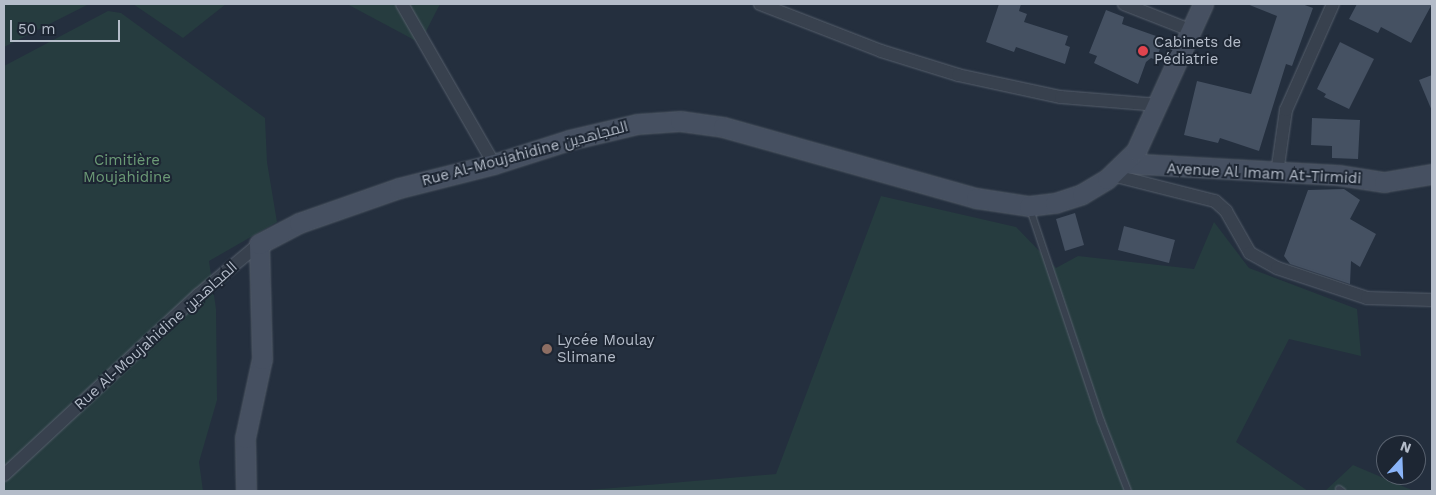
<!DOCTYPE html>
<html>
<head>
<meta charset="utf-8">
<style>
  body { margin:0 }
  #map { position:relative; width:1436px; height:495px; overflow:hidden; background:#242f3e; font-family:"Work Sans",Cairo,sans-serif }
  div>[style] { position:absolute }
  .green>* { inset:0; background:#263c3f }
  .building>* { inset:0; background:#455162 }
  .roads { filter:drop-shadow(0 0 1px #565f6c) drop-shadow(0 0 1px #565f6c) }
  .lane>* { height:6px; margin:-3px; padding:0 3px; transform-origin:3px; border-radius:3px; background:#38414e }
  .street>* { height:12px; margin:-6px; padding:0 6px; transform-origin:6px; border-radius:6px; background:#38414e }
  .secondary>* { height:19px; margin:-9.5px; padding:0 9.5px; transform-origin:9.5px; border-radius:9.5px; background:#465061 }
  .dots>* { width:14px; height:14px; translate:-50% -50%; box-sizing:border-box; border:2px solid #1d2633; border-radius:50% }
  span { translate:-50% -50%; white-space:nowrap; text-align:center; line-height:1.15; -webkit-text-stroke:4px #1d2633; paint-order:stroke }
  .poi-label { font-size:15px; color:#b4bcc9 }
  .left { translate:0 -50%; text-align:left }
  .street-label { font-size:15px; color:#b4bcc9 }
  .park-label { font-size:15px; color:#6b9a76 }
  .frame { position:absolute; inset:0; border:5px solid #b4bcc9; pointer-events:none }
  .north { position:absolute; left:1376px; top:435px; width:50px; height:50px; box-sizing:border-box; background:#1d2633; border:1px solid #59626f; border-radius:50%; rotate:20deg; font-size:14px; font-weight:700; line-height:20px; text-align:center; color:#b4bcc9 }
  .north::after { content:''; display:block; margin:auto; width:18px; height:22px; background:#8ab4f8; clip-path:polygon(50% 0,100% 100%,50% 72%,0 100%) }
  .scale { position:absolute; left:10px; top:20px; width:110px; height:22px; box-sizing:border-box; border:2px solid #b4bcc9; border-top:0; padding-left:6px; font-size:15px; line-height:18px; white-space:nowrap; color:#b4bcc9; -webkit-text-stroke:4px #1d2633; paint-order:stroke }
</style>
</head>
<body>
<div id="map">
  <div class="green">
    <div style="clip-path:polygon(4px 4px,89px 4px,4px 47px)"></div>
    <div style="clip-path:polygon(133px 4px,226px 4px,183px 38px)"></div>
    <div style="clip-path:polygon(347px 4px,440px 4px,420px 43px)"></div>
    <div style="clip-path:polygon(108px 11px,121px 13px,265px 118px,267px 162px,277px 222px,209px 261px,216px 309px,217px 400px,199px 462px,203px 491px,4px 491px,4px 66px)"></div>
    <div style="clip-path:polygon(881px 196px,1016px 227px,1056px 268px,1078px 256px,1194px 269px,1214px 222px,1249px 268px,1357px 309px,1361px 356px,1289px 339px,1236px 442px,1308px 491px,578px 491px,776px 474px)"></div>
    <div style="clip-path:polygon(1353px 465px,1414px 491px,1325px 491px)"></div>
  </div>
  <div class="building">
    <div style="clip-path:polygon(999px 4px,1021px 4px,1019px 11px,1027px 14px,1024px 22px,1068px 36px,1065px 45px,1070px 47px,1065px 64px,1016px 47px,1014px 52px,986px 42px)"></div>
    <div style="clip-path:polygon(1247px 4px,1302px 4px,1313px 8px,1292px 66px,1286px 64px,1259px 151px,1220px 138px,1218px 143px,1184px 135px,1197px 81px,1251px 94px,1277px 16px)"></div>
    <div style="clip-path:polygon(1357px 4px,1432px 4px,1411px 43px,1381px 27px,1378px 33px,1349px 19px)"></div>
    <div style="clip-path:polygon(1106px 10px,1124px 17px,1122px 24px,1156px 36px,1154px 41px,1162px 43px,1156px 60px,1151px 58px,1146px 62px,1138px 84px,1094px 63px,1097px 56px,1089px 53px)"></div>
    <div style="clip-path:polygon(1340px 42px,1374px 59px,1349px 109px,1324px 97px,1326px 94px,1317px 89px)"></div>
    <div style="clip-path:polygon(1432px 75px,1432px 111px,1419px 80px)"></div>
    <div style="clip-path:polygon(1312px 118px,1360px 120px,1358px 159px,1332px 158px,1332px 146px,1311px 145px)"></div>
    <div style="clip-path:polygon(1344px 189px,1360px 200px,1350px 219px,1376px 234px,1360px 267px,1351px 261px,1350px 284px,1290px 264px,1284px 256px,1308px 190px)"></div>
    <div style="clip-path:polygon(1075px 213px,1084px 245px,1065px 251px,1056px 219px)"></div>
    <div style="clip-path:polygon(1124px 226px,1175px 240px,1169px 263px,1118px 250px)"></div>
  </div>
  <div class="roads">
    <div class="lane">
      <div style="left:1030px;top:209px;width:224px;rotate:71.5deg"></div>
      <div style="left:1101px;top:421px;width:75px;rotate:68.9deg"></div>
      <div style="left:1339px;top:489px;width:4px;rotate:34deg"></div>
    </div>
    <div class="street">
      <div style="left:402px;top:4px;width:185px;rotate:60.1deg"></div>
      <div style="left:760px;top:4px;width:130px;rotate:21.2deg"></div>
      <div style="left:881px;top:51px;width:81px;rotate:17.3deg"></div>
      <div style="left:958px;top:75px;width:105px;rotate:12.1deg"></div>
      <div style="left:1061px;top:97px;width:98px;rotate:4.7deg"></div>
      <div style="left:1124px;top:4px;width:71px;rotate:21.5deg"></div>
      <div style="left:1277px;top:173px;width:64px;rotate:-81.9deg"></div>
      <div style="left:1286px;top:110px;width:116px;rotate:-66.1deg"></div>
      <div style="left:1112px;top:175px;width:106px;rotate:14.2deg"></div>
      <div style="left:1215px;top:201px;width:15px;rotate:42deg"></div>
      <div style="left:1226px;top:211px;width:48px;rotate:60.3deg"></div>
      <div style="left:1250px;top:253px;width:31px;rotate:29deg"></div>
      <div style="left:1277px;top:268px;width:95px;rotate:18.4deg"></div>
      <div style="left:1367px;top:298px;width:65px;rotate:1.8deg"></div>
      <div style="left:4px;top:475px;width:265px;rotate:-42.9deg"></div>
      <div style="left:198px;top:295px;width:80px;rotate:-39.9deg"></div>
    </div>
    <div class="secondary">
      <div style="left:1124px;top:163px;width:214px;rotate:3.2deg"></div>
      <div style="left:1338px;top:175px;width:47px;rotate:8.7deg"></div>
      <div style="left:1384px;top:182px;width:49px;rotate:-9.5deg"></div>
      <div style="left:246px;top:491px;width:53px;rotate:-91.1deg"></div>
      <div style="left:245px;top:438px;width:81px;rotate:-77.9deg"></div>
      <div style="left:262px;top:359px;width:115px;rotate:-91.5deg"></div>
      <div style="left:259px;top:244px;width:45px;rotate:-27.7deg"></div>
      <div style="left:299px;top:223px;width:106px;rotate:-19.3deg"></div>
      <div style="left:399px;top:188px;width:98px;rotate:-14.2deg"></div>
      <div style="left:494px;top:164px;width:79px;rotate:-17.7deg"></div>
      <div style="left:569px;top:140px;width:70px;rotate:-13.2deg"></div>
      <div style="left:637px;top:124px;width:43px;rotate:-4deg"></div>
      <div style="left:680px;top:121px;width:43px;rotate:7.9deg"></div>
      <div style="left:723px;top:127px;width:263px;rotate:15.7deg"></div>
      <div style="left:976px;top:198px;width:54px;rotate:8.6deg"></div>
      <div style="left:1029px;top:206px;width:26px;rotate:-7deg"></div>
      <div style="left:1055px;top:203px;width:28px;rotate:-18deg"></div>
      <div style="left:1082px;top:194px;width:29px;rotate:-31deg"></div>
      <div style="left:1107px;top:179px;width:40px;rotate:-44deg"></div>
      <div style="left:1136px;top:151px;width:162px;rotate:-65.5deg"></div>
    </div>
  </div>
  <div class="dots">
    <div style="left:1143px;top:51px;background:#e0444e"></div>
    <div style="left:547px;top:349px;background:#8d6e63"></div>
  </div>
  <div class="poi-label">
    <span class="left" style="left:1154px;top:51px">Cabinets de<br>Pédiatrie</span>
    <span class="left" style="left:557px;top:349px">Lycée Moulay<br>Slimane</span>
  </div>
  <div class="street-label">
    <span style="left:525px;top:154px;rotate:-15deg">Rue Al-Moujahidine المجاهدين</span>
    <span style="left:1264px;top:174px;rotate:3deg">Avenue Al Imam At-Tirmidi</span>
    <span style="left:156px;top:336px;rotate:-42deg">Rue Al-Moujahidine المجاهدين</span>
  </div>
  <div class="park-label">
    <span style="left:127px;top:169px">Cimitière<br>Moujahidine</span>
  </div>
  <div class="frame"></div>
  <div class="north">N</div>
  <div class="scale">50 m</div>
</div>
</body>
</html>
